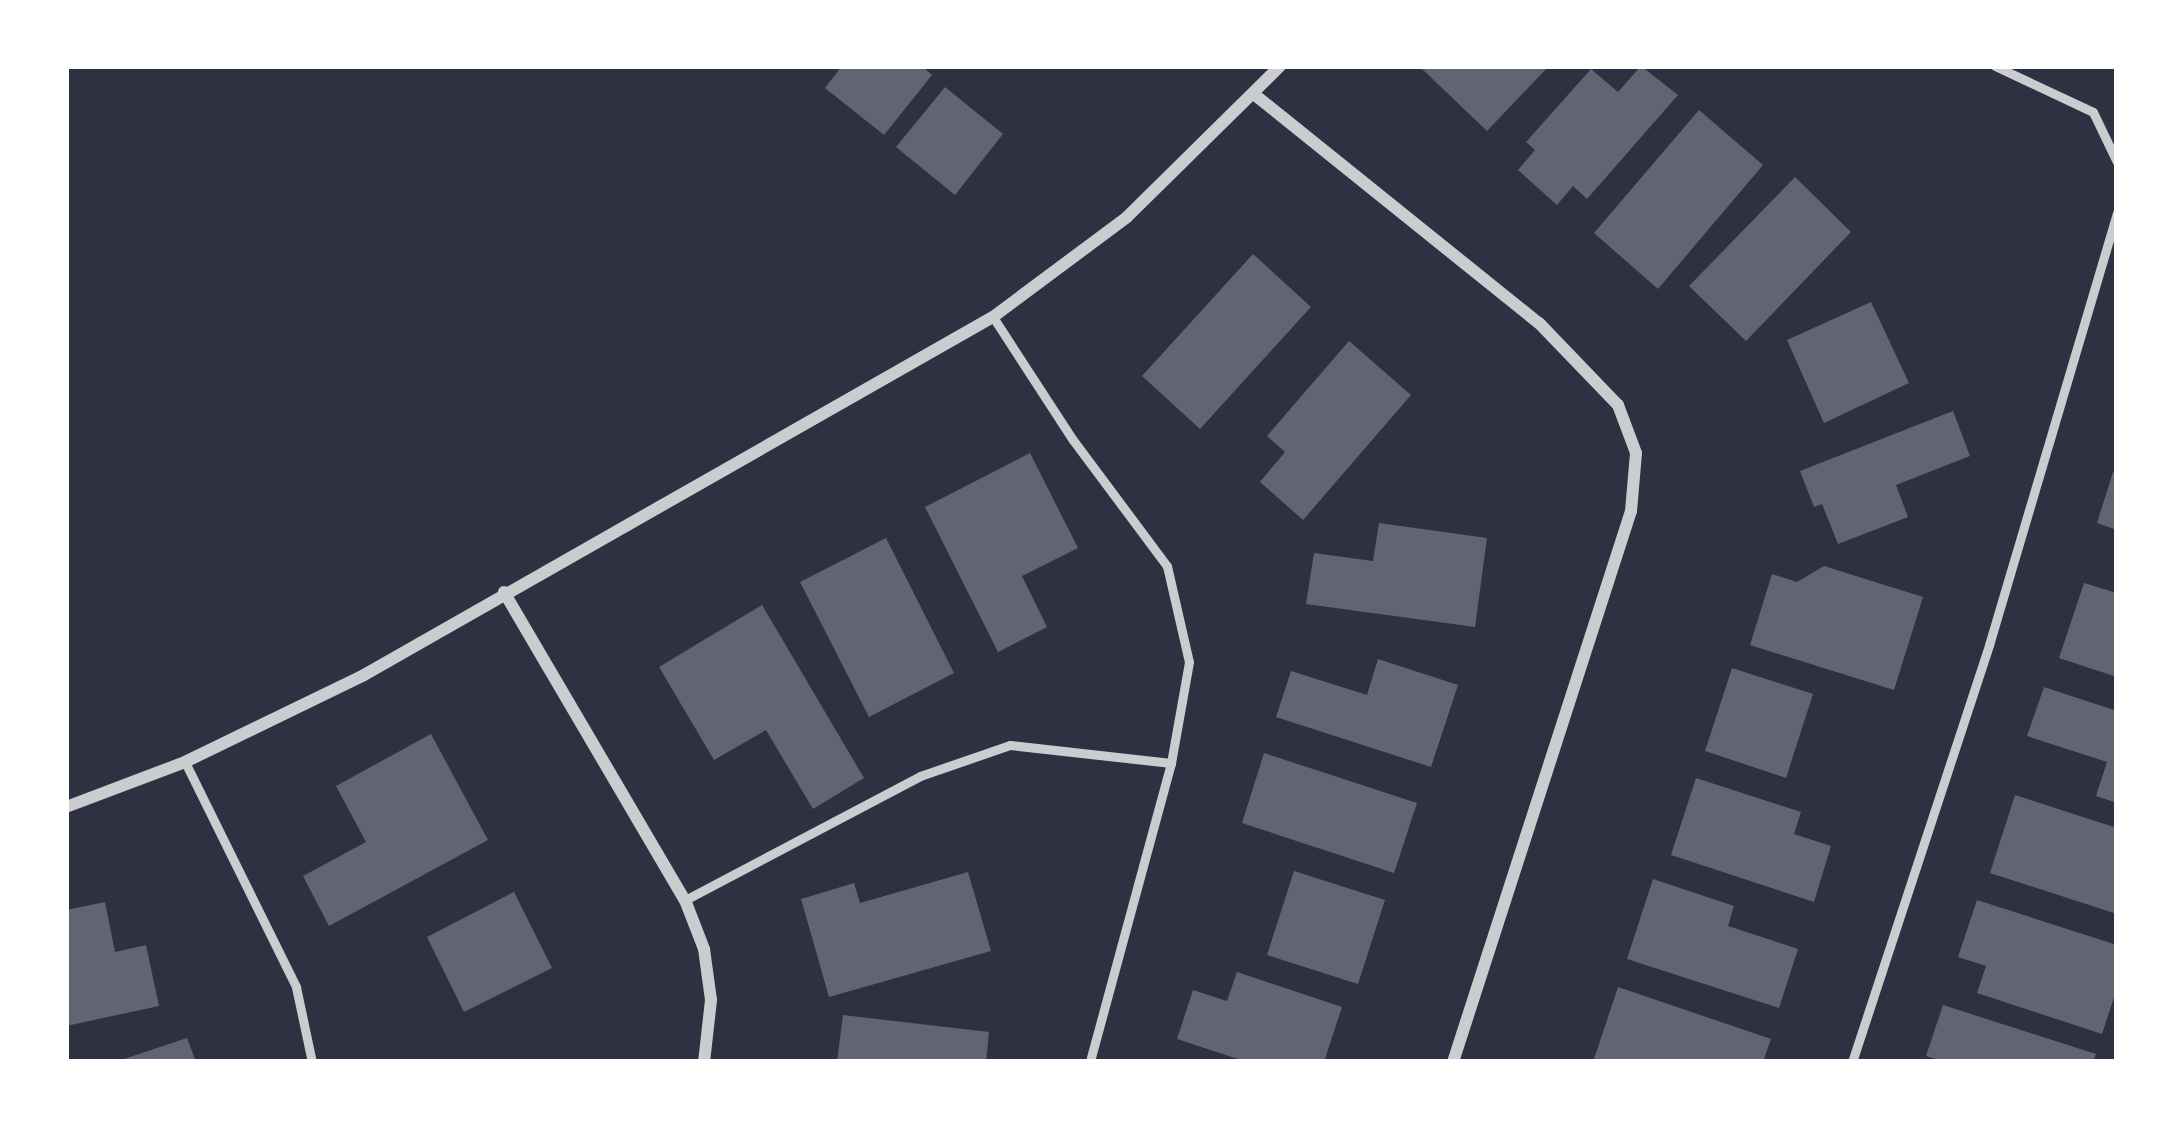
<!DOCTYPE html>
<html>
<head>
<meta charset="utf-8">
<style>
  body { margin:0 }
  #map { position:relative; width:2183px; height:1128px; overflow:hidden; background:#2d3142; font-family:"Noto Sans",sans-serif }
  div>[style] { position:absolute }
  .building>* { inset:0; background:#626471 }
  .service>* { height:9px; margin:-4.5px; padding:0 4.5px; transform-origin:4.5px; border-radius:4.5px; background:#caccd0 }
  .minor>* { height:12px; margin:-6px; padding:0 6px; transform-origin:6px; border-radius:6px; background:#caccd0 }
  span { translate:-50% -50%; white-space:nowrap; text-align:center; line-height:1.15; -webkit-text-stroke:12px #fff; paint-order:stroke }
  .frame { position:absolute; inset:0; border:69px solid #fff; pointer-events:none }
</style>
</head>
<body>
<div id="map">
  <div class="building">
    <div style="clip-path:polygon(842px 66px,922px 66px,932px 75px,884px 135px,825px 88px)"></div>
    <div style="clip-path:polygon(1419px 66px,1549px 66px,1487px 131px)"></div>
    <div style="clip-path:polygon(1641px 66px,1678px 95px,1587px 199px,1573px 186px,1557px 205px,1518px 170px,1535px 150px,1526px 142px,1591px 69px,1618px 92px)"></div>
    <div style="clip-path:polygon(945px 87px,1003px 134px,955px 195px,896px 147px)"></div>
    <div style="clip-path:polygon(1699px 110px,1763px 165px,1658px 289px,1594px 233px)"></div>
    <div style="clip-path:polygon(1795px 177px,1851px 232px,1746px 341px,1689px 286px)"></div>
    <div style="clip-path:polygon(1253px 254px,1311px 307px,1200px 429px,1142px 376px)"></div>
    <div style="clip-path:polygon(1871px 302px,1909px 383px,1824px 423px,1787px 340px)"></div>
    <div style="clip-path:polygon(1349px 341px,1411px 395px,1303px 520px,1260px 482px,1285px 452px,1267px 436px)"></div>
    <div style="clip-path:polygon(1953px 411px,1970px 456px,1896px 485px,1908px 517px,1838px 544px,1822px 504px,1814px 507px,1800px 471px)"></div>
    <div style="clip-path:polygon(1030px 453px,1078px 548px,1022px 576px,1047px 627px,998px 652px,925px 507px)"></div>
    <div style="clip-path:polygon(2113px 472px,2117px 474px,2117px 530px,2097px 523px)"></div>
    <div style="clip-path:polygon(1379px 523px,1487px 538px,1475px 627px,1306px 604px,1314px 553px,1373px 561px)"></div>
    <div style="clip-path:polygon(886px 538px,954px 673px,869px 717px,800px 582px)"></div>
    <div style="clip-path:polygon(1824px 566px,1923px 597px,1894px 690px,1750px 645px,1772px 574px,1797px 582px)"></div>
    <div style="clip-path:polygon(2084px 583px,2117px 593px,2117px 677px,2059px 658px)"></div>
    <div style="clip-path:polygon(762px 605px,864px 778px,813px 809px,766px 730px,714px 760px,659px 667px)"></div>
    <div style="clip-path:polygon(1378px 659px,1458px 685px,1431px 767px,1276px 717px,1291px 671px,1367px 695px)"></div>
    <div style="clip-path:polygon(1732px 668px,1813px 694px,1786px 778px,1705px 751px)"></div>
    <div style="clip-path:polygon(2044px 687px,2117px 711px,2117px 803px,2096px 796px,2107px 762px,2027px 736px)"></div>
    <div style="clip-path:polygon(431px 734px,488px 840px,329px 926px,303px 876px,366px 842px,336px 786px)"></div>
    <div style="clip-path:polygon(1264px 753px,1417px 803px,1394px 873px,1242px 823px)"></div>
    <div style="clip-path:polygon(1696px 778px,1801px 812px,1794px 834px,1831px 846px,1814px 902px,1671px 855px)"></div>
    <div style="clip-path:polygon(2015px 795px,2117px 828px,2117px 914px,1990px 873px)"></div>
    <div style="clip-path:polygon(1294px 871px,1385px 900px,1358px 984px,1267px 955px)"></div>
    <div style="clip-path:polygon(968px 872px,991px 951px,829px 997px,801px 899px,854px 883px,860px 903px)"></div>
    <div style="clip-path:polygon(1653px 879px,1734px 906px,1728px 926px,1798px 949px,1779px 1008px,1627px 959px)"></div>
    <div style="clip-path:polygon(514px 892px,552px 968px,464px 1012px,427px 937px)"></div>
    <div style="clip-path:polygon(1977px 900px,2117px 945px,2117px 988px,2102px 1034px,1977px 993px,1986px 966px,1958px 957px)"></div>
    <div style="clip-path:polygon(105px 902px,115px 952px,146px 945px,159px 1006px,66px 1026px,66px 910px)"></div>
    <div style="clip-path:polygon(1237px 972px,1342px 1007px,1324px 1062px,1247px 1062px,1177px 1039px,1193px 990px,1227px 1001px)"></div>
    <div style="clip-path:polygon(1618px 987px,1771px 1039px,1763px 1062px,1593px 1062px)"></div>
    <div style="clip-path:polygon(1943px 1005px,2096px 1054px,2093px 1062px,1946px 1062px,1926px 1056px)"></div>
    <div style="clip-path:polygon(843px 1015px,989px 1032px,986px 1062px,837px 1062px)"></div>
    <div style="clip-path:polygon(187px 1038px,196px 1062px,118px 1062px,118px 1061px)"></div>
  </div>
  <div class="service">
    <div style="left:1995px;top:66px;width:108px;rotate:25.1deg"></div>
    <div style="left:2093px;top:112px;width:55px;rotate:64.4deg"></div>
    <div style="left:993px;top:317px;width:147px;rotate:57deg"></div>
    <div style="left:1073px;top:440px;width:157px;rotate:53.3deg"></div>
    <div style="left:1167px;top:566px;width:98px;rotate:77.1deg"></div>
    <div style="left:1189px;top:662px;width:103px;rotate:100.1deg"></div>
    <div style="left:1171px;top:763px;width:310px;rotate:105.2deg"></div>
    <div style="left:185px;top:762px;width:251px;rotate:63.7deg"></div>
    <div style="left:296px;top:987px;width:77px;rotate:78deg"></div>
    <div style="left:685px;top:900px;width:266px;rotate:-27.8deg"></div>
    <div style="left:920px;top:776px;width:95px;rotate:-19deg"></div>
    <div style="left:1010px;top:745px;width:162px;rotate:6.4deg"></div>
    <div style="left:1852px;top:1062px;width:439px;rotate:-71.8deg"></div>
    <div style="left:1989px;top:645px;width:451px;rotate:-73.5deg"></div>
  </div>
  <div class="minor">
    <div style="left:1255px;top:95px;width:364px;rotate:38.8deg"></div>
    <div style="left:1539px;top:323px;width:114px;rotate:46.1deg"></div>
    <div style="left:1618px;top:405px;width:51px;rotate:69.4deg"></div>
    <div style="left:1636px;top:453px;width:58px;rotate:94.9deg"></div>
    <div style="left:1631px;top:511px;width:579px;rotate:107.9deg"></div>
    <div style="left:504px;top:592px;width:357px;rotate:59.6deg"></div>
    <div style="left:685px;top:900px;width:53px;rotate:68.8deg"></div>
    <div style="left:704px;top:949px;width:51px;rotate:82.2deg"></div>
    <div style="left:711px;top:1000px;width:62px;rotate:96.4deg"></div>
    <div style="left:66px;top:807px;width:127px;rotate:-20.7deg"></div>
    <div style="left:185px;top:762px;width:199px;rotate:-25.9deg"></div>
    <div style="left:364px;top:675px;width:724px;rotate:-29.65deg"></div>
    <div style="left:993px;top:317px;width:167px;rotate:-36.7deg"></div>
    <div style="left:1127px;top:217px;width:215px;rotate:-44.6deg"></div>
  </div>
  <div class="frame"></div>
</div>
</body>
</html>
